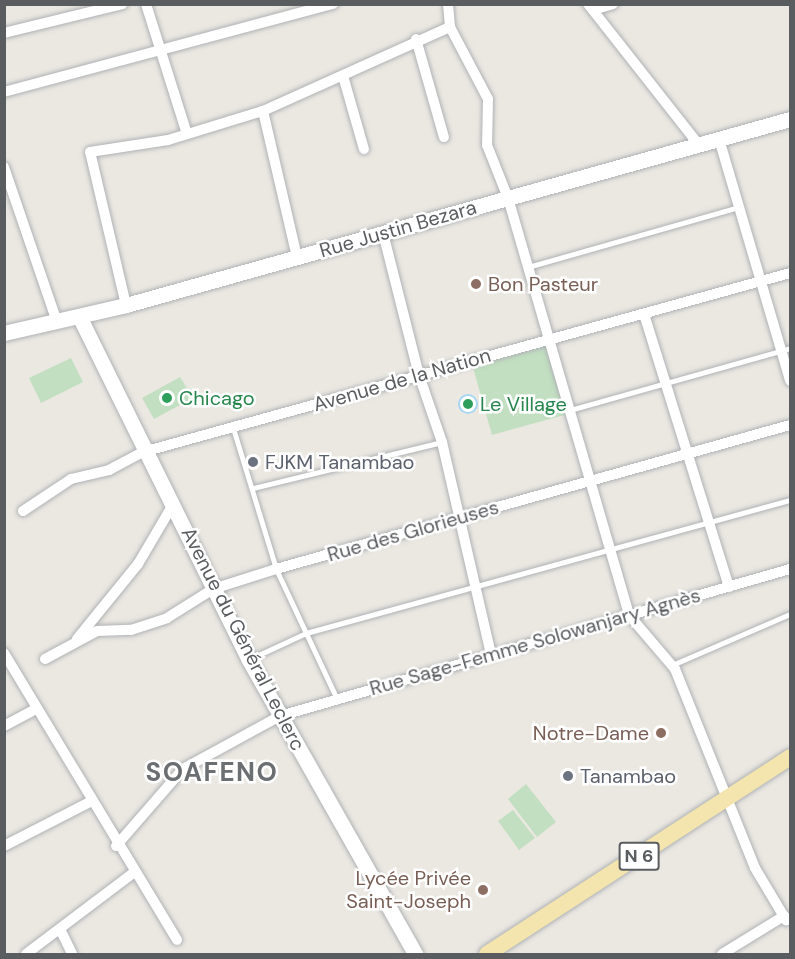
<!DOCTYPE html>
<html>
<head>
<meta charset="utf-8">
<style>
  body { margin:0 }
  #map { position:relative; width:795px; height:959px; overflow:hidden; background:#ebe8e2; font-family:"DM Sans",sans-serif }
  div>[style] { position:absolute }
  .green>* { inset:0; background:#c2dfc1 }
  .water>* { inset:0; background:#a9d7f3 }
  .round { border-radius:50% }
  .roads { filter:drop-shadow(0 0 2px #afb2b5) drop-shadow(0 0 2px #afb2b5) }
  .lane>* { height:5px; margin:-2.5px; padding:0 2.5px; transform-origin:2.5px; border-radius:2.5px; background:#fff }
  .street>* { height:10px; margin:-5px; padding:0 5px; transform-origin:5px; border-radius:5px; background:#fff }
  .secondary>* { height:15px; margin:-7.5px; padding:0 7.5px; transform-origin:7.5px; border-radius:7.5px; background:#fff }
  .primary>* { height:16px; margin:-8px; padding:0 8px; transform-origin:8px; border-radius:8px; background:#f4e5ae }
  .dots>* { width:16px; height:16px; translate:-50% -50%; box-sizing:border-box; border:3px solid #fff; border-radius:50% }
  span { translate:-50% -50%; white-space:nowrap; text-align:center; line-height:1.15; -webkit-text-stroke:5px #fff; paint-order:stroke }
  .shield-label span { padding:2px 4px; background:#fff; border:2px solid; border-radius:4px; -webkit-text-stroke-width:0 }
  .shield-label { font-size:18px; color:#5a5d60; font-weight:700 }
  .street-label { font-size:20px; color:#5a5d60 }
  .education-label { font-size:20px; color:#785e54 }
  .left { translate:0 -50%; text-align:left }
  .right { translate:-100% -50%; text-align:right }
  .leisure-label { font-size:20px; color:#27864d }
  .worship-label { font-size:20px; color:#5b616d }
  .district-label { font-size:26px; color:#6b6f72; font-weight:700; letter-spacing:1.5px }
  .frame { position:absolute; inset:0; border:6px solid #5a5d60; pointer-events:none }
</style>
</head>
<body>
<div id="map">
  <div class="green">
    <div style="clip-path:polygon(547px 342px,568px 414px,492px 435px,472px 364px)"></div>
    <div style="clip-path:polygon(71px 358px,83px 382px,41px 403px,29px 378px)"></div>
    <div style="clip-path:polygon(180px 377px,193px 398px,154px 419px,142px 398px)"></div>
    <div style="clip-path:polygon(526px 784px,556px 822px,537px 837px,508px 799px)"></div>
    <div style="clip-path:polygon(513px 810px,535px 838px,519px 850px,498px 821px)"></div>
  </div>
  <div class="water">
    <div class="round" style="left:458px;top:394px;width:20px;height:20px"></div>
  </div>
  <div class="roads">
    <div class="lane">
      <div style="left:528px;top:267px;width:218px;rotate:-15.9deg"></div>
      <div style="left:570px;top:410px;width:229px;rotate:-15.7deg"></div>
      <div style="left:233px;top:428px;width:147px;rotate:73deg"></div>
      <div style="left:276px;top:569px;width:144px;rotate:64.9deg"></div>
      <div style="left:253px;top:488px;width:195px;rotate:-13.7deg"></div>
      <div style="left:252px;top:658px;width:60px;rotate:-24.8deg"></div>
      <div style="left:306px;top:633px;width:502px;rotate:-15.37deg"></div>
      <div style="left:672px;top:665px;width:129px;rotate:-23.4deg"></div>
    </div>
    <div class="street">
      <div style="left:146px;top:4px;width:136px;rotate:72.5deg"></div>
      <div style="left:448px;top:4px;width:23px;rotate:85deg"></div>
      <div style="left:450px;top:27px;width:81px;rotate:62.2deg"></div>
      <div style="left:488px;top:99px;width:46px;rotate:91.2deg"></div>
      <div style="left:487px;top:145px;width:57px;rotate:68.4deg"></div>
      <div style="left:508px;top:198px;width:434px;rotate:73.8deg"></div>
      <div style="left:629px;top:615px;width:71px;rotate:49.6deg"></div>
      <div style="left:675px;top:669px;width:214px;rotate:68.1deg"></div>
      <div style="left:755px;top:868px;width:61px;rotate:59.2deg"></div>
      <div style="left:786px;top:920px;width:4px;rotate:-27deg"></div>
      <div style="left:588px;top:4px;width:179px;rotate:51.8deg"></div>
      <div style="left:593px;top:10px;width:21px;rotate:-17deg"></div>
      <div style="left:4px;top:33px;width:122px;rotate:-13.7deg"></div>
      <div style="left:416px;top:39px;width:102px;rotate:74.1deg"></div>
      <div style="left:343px;top:76px;width:76px;rotate:74deg"></div>
      <div style="left:4px;top:92px;width:341px;rotate:-15deg"></div>
      <div style="left:263px;top:111px;width:150px;rotate:76.9deg"></div>
      <div style="left:719px;top:139px;width:252px;rotate:73.6deg"></div>
      <div style="left:4px;top:167px;width:161px;rotate:71.1deg"></div>
      <div style="left:383px;top:233px;width:146px;rotate:75.8deg"></div>
      <div style="left:419px;top:375px;width:71px;rotate:71.1deg"></div>
      <div style="left:442px;top:442px;width:219px;rotate:77deg"></div>
      <div style="left:126px;top:305px;width:157px;rotate:-103.2deg"></div>
      <div style="left:90px;top:152px;width:79px;rotate:-8.7deg"></div>
      <div style="left:168px;top:140px;width:99px;rotate:-17deg"></div>
      <div style="left:263px;top:111px;width:205px;rotate:-24.2deg"></div>
      <div style="left:644px;top:314px;width:286px;rotate:72.7deg"></div>
      <div style="left:23px;top:511px;width:58px;rotate:-33.7deg"></div>
      <div style="left:71px;top:479px;width:39px;rotate:-13deg"></div>
      <div style="left:109px;top:470px;width:38px;rotate:-28deg"></div>
      <div style="left:143px;top:452px;width:671px;rotate:-15.46deg"></div>
      <div style="left:77px;top:639px;width:97px;rotate:-50.9deg"></div>
      <div style="left:138px;top:564px;width:71px;rotate:-59.5deg"></div>
      <div style="left:4px;top:653px;width:335px;rotate:58.9deg"></div>
      <div style="left:45px;top:659px;width:59px;rotate:-28.3deg"></div>
      <div style="left:97px;top:631px;width:34px;rotate:-2deg"></div>
      <div style="left:131px;top:630px;width:38px;rotate:-18deg"></div>
      <div style="left:167px;top:618px;width:54px;rotate:-32.2deg"></div>
      <div style="left:213px;top:589px;width:66px;rotate:-17.6deg"></div>
      <div style="left:276px;top:569px;width:534px;rotate:-15.65deg"></div>
      <div style="left:4px;top:726px;width:34px;rotate:-28deg"></div>
      <div style="left:4px;top:846px;width:97px;rotate:-27.1deg"></div>
      <div style="left:116px;top:846px;width:102px;rotate:-49deg"></div>
      <div style="left:183px;top:769px;width:111px;rotate:-28.7deg"></div>
      <div style="left:280px;top:716px;width:531px;rotate:-16.08deg"></div>
      <div style="left:60px;top:929px;width:28px;rotate:64deg"></div>
      <div style="left:26px;top:954px;width:134px;rotate:-37.1deg"></div>
      <div style="left:722px;top:954px;width:73px;rotate:-31.5deg"></div>
    </div>
    <div class="secondary">
      <div style="left:80px;top:318px;width:381px;rotate:63.7deg"></div>
      <div style="left:249px;top:660px;width:338px;rotate:60.5deg"></div>
      <div style="left:4px;top:333px;width:125px;rotate:-12.9deg"></div>
      <div style="left:126px;top:305px;width:690px;rotate:-15.65deg"></div>
    </div>
    <div class="primary">
      <div style="left:487px;top:954px;width:361px;rotate:-33deg"></div>
    </div>
  </div>
  <div class="dots">
    <div style="left:476px;top:284px;background:#8d6e63"></div>
    <div style="left:167px;top:398px;background:#2e9e5b"></div>
    <div style="left:468px;top:404px;background:#2e9e5b"></div>
    <div style="left:253px;top:462px;background:#6b7280"></div>
    <div style="left:661px;top:733px;background:#8d6e63"></div>
    <div style="left:568px;top:776px;background:#6b7280"></div>
    <div style="left:483px;top:890px;background:#8d6e63"></div>
  </div>
  <div class="shield-label">
    <span style="left:639px;top:856px">N 6</span>
  </div>
  <div class="street-label">
    <span style="left:398px;top:229px;rotate:-16deg">Rue Justin Bezara</span>
    <span style="left:402px;top:380px;rotate:-16deg">Avenue de la Nation</span>
    <span style="left:413px;top:531px;rotate:-16deg">Rue des Glorieuses</span>
    <span style="left:243px;top:639px;rotate:63deg">Avenue du Général Leclerc</span>
    <span style="left:535px;top:642px;rotate:-16deg">Rue Sage-Femme Solowanjary Agnès</span>
  </div>
  <div class="education-label">
    <span class="left" style="left:488px;top:284px">Bon Pasteur</span>
    <span class="right" style="left:649px;top:733px">Notre-Dame</span>
    <span class="right" style="left:471px;top:890px">Lycée Privée<br>Saint-Joseph</span>
  </div>
  <div class="leisure-label">
    <span class="left" style="left:179px;top:398px">Chicago</span>
    <span class="left" style="left:480px;top:404px">Le Village</span>
  </div>
  <div class="worship-label">
    <span class="left" style="left:265px;top:462px">FJKM Tanambao</span>
    <span class="left" style="left:580px;top:776px">Tanambao</span>
  </div>
  <div class="district-label">
    <span style="left:212px;top:773px">SOAFENO</span>
  </div>
  <div class="frame"></div>
</div>
</body>
</html>
